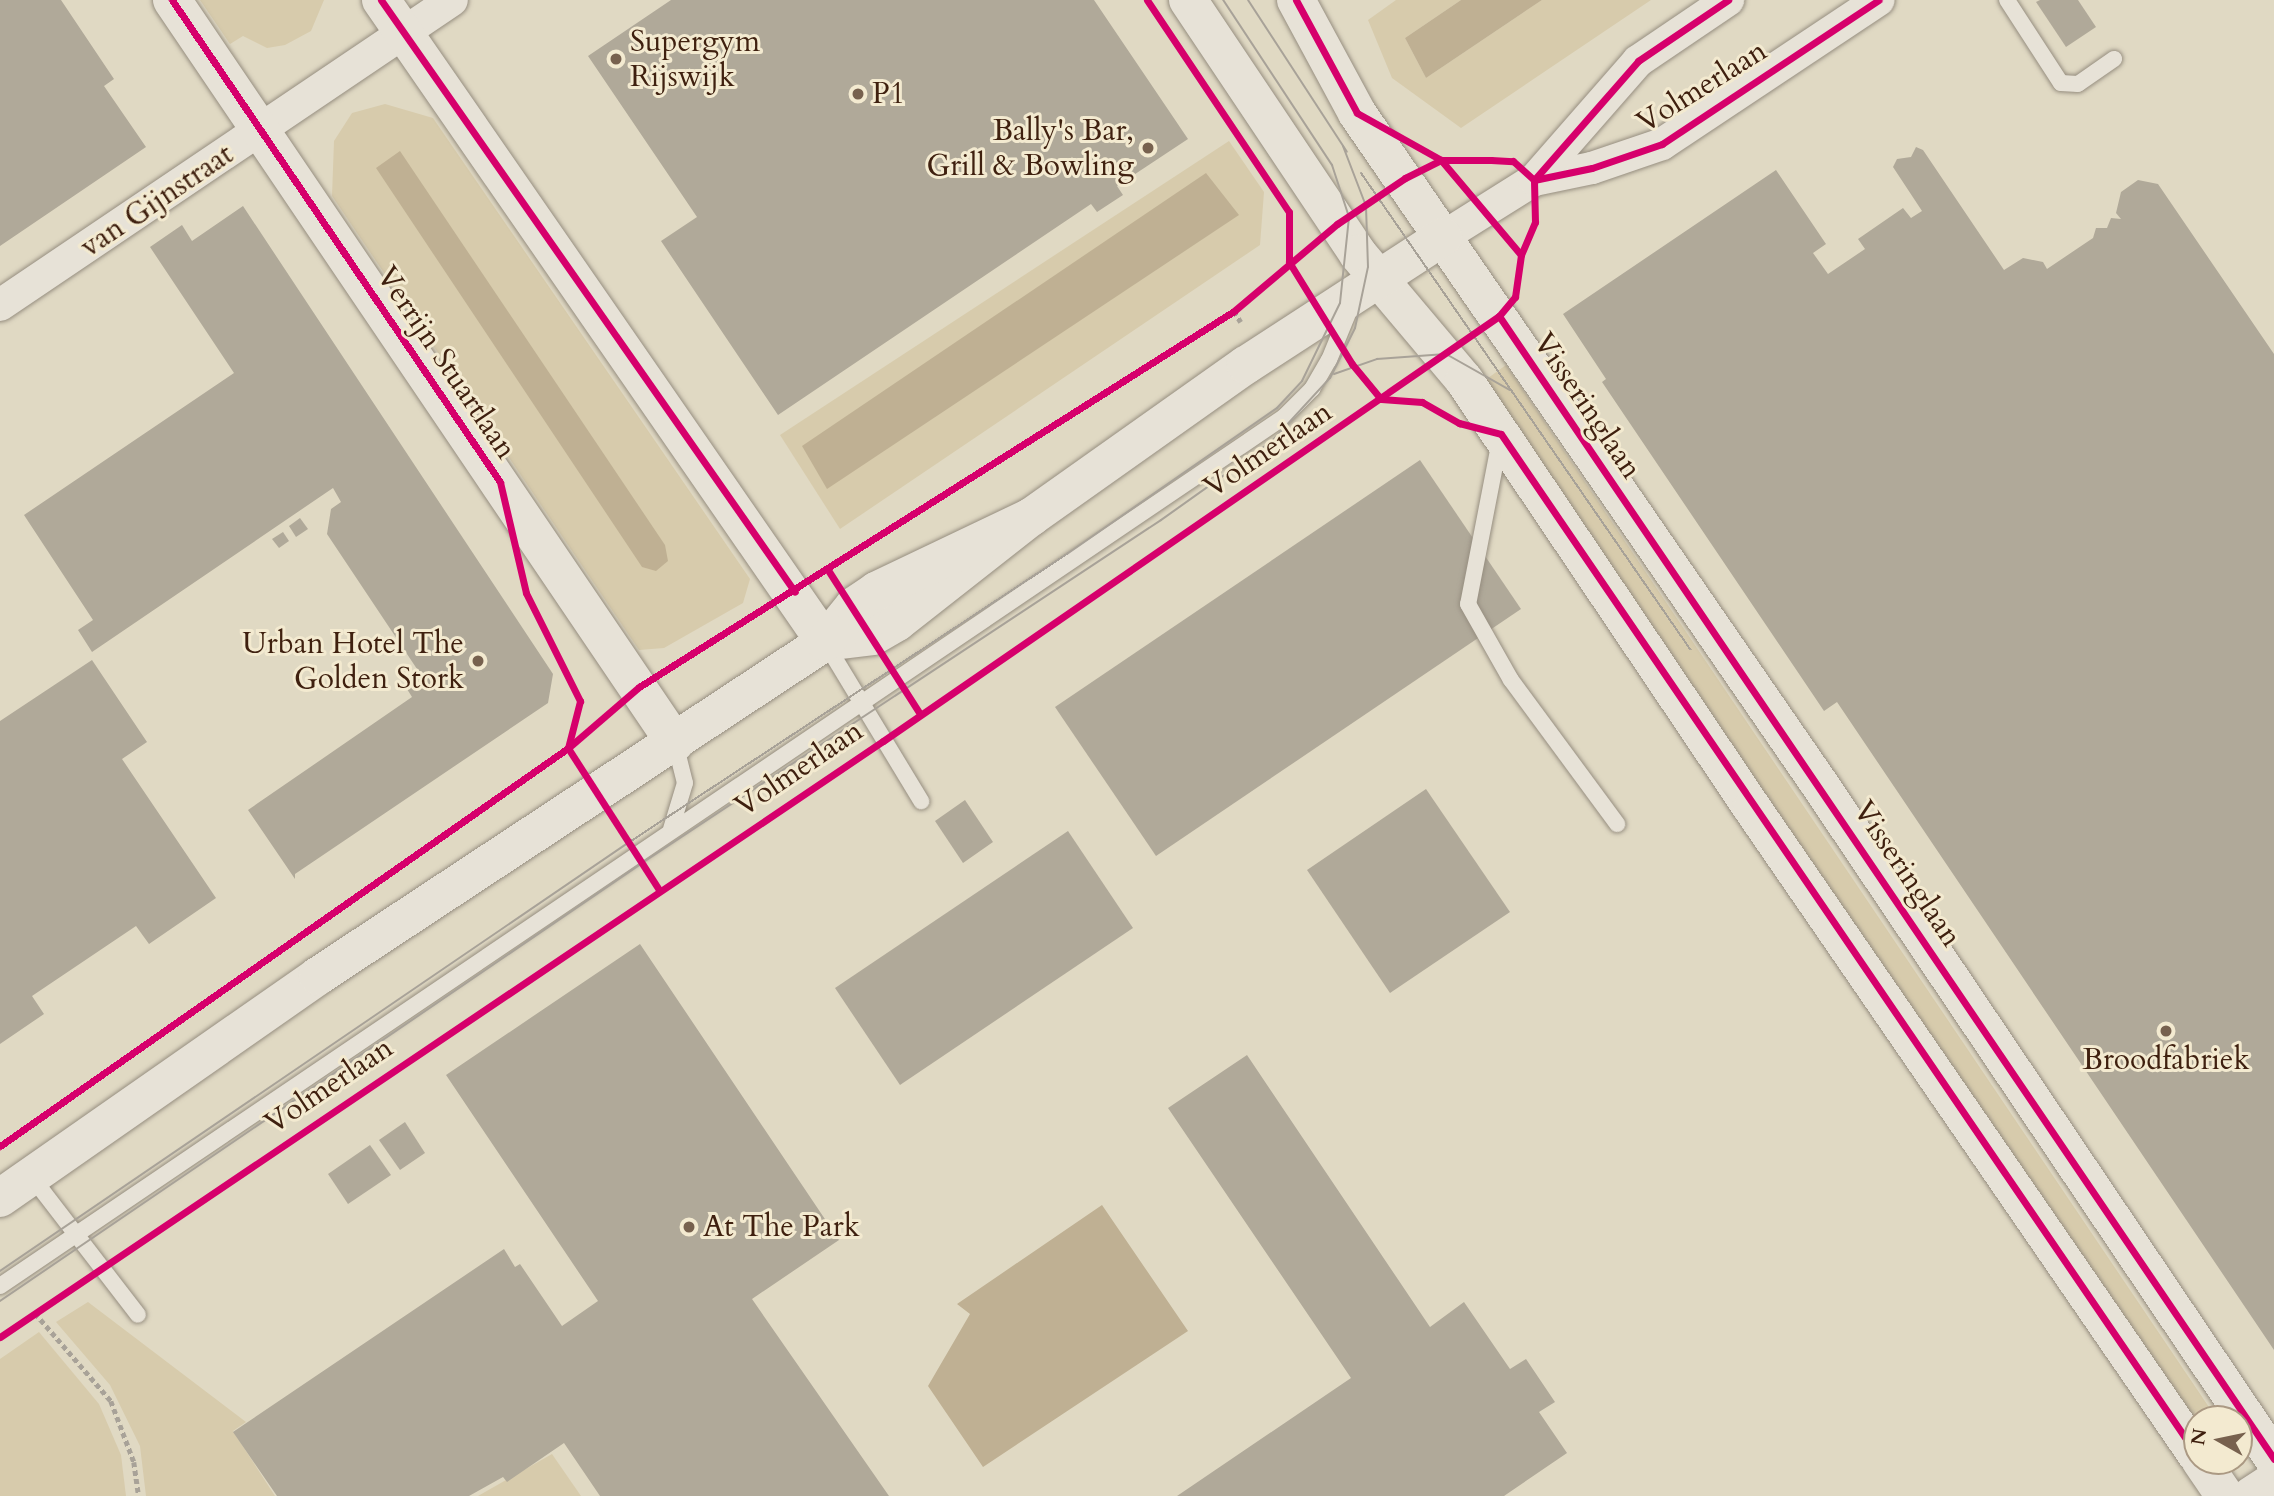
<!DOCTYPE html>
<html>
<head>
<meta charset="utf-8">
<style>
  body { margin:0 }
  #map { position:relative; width:2274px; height:1496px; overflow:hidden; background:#e0d9c3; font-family:Cardo,serif }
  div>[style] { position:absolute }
  .green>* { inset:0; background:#d7cbac }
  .water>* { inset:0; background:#bfb093 }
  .building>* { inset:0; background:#b0a999 }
  .path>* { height:4.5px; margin-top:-2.25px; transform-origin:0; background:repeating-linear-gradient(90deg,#a8a298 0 5px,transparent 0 8.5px) }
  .roads { filter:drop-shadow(0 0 2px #968e80) drop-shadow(0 0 2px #968e80) }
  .lane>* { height:16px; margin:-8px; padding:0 8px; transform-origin:8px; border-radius:8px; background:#e7e2d7 }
  .street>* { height:32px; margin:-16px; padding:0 16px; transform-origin:16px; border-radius:16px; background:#e7e2d7 }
  .secondary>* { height:38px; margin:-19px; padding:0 19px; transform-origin:19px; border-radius:19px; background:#e7e2d7 }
  .tram>* { height:2px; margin:-1px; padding:0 1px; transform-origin:1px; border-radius:1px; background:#a8a298 }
  .cycleway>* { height:7px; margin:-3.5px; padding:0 3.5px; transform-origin:3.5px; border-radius:3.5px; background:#d6006c }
  .dots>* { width:19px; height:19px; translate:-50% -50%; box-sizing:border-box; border:4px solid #f3ead0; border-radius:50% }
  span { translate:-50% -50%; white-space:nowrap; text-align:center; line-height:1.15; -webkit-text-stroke:6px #f3ead0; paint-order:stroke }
  .poi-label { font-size:30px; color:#3f200f }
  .left { translate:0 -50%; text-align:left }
  .right { translate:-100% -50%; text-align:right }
  .street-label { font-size:30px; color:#3f200f }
  .north { position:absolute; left:2183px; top:1405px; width:70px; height:70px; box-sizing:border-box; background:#f3ead0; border:2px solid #ab9983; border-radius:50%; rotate:279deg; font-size:19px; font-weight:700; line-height:28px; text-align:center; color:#3f200f }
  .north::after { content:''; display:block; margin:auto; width:24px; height:32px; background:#77614e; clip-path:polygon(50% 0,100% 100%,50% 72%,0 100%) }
</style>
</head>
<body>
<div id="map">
  <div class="green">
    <div style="clip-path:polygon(200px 0,324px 0,311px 31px,285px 45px,267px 48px,243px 36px,230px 44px)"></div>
    <div style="clip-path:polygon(1396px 0,1461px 0,1405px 38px,1426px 78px,1542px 0,1651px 0,1461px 128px,1392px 78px,1368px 20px)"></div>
    <div style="clip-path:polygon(385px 104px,433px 118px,750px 579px,743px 603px,664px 648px,639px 650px,332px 196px,334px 141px,352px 113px)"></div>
    <div style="clip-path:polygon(1229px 141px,1264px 192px,1260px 245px,840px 529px,780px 435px)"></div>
    <div style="clip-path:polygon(1506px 365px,2217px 1419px,2197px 1419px,2197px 1456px,1477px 386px)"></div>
    <div style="clip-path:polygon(88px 1302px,246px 1422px,233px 1431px,275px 1496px,146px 1496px,140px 1446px,110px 1385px,56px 1322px)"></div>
    <div style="clip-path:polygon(39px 1332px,99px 1404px,121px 1455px,126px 1496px,0 1496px,0 1359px)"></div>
    <div style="clip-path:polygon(552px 1454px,581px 1496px,478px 1496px)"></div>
  </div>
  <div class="water">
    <div style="clip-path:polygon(1461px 0,1542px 0,1426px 78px,1405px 38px)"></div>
    <div style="clip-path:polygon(400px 151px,665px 545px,668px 561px,656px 571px,642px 567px,376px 168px)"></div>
    <div style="clip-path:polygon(1206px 173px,1239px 215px,827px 489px,802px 446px)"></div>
    <div style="clip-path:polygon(1102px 1205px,1188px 1331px,983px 1467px,928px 1386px,970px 1314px,957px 1304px)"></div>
  </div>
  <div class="building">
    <div style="clip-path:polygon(0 0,61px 0,114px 79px,104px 86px,146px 147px,0 246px)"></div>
    <div style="clip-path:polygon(671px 0,1094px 0,1188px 139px,1117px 186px,1123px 195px,1097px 212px,1091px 204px,778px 415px,661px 241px,697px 217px,588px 56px)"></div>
    <div style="clip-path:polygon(2040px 0,2078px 0,2096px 27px,2066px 47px,2036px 2px)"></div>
    <div style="clip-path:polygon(1916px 147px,1923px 150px,2004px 270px,2023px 258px,2043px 262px,2047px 269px,2093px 238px,2096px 228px,2107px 228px,2111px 218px,2121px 219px,2116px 213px,2121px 192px,2138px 180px,2158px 184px,2274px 354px,2274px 1350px,1837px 702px,1824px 711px,1602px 382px,1606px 379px,1563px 314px,1776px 170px,1826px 244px,1813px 253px,1828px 274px,1865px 249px,1858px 239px,1903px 208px,1911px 218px,1922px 211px,1893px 167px,1897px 159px,1911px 157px)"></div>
    <div style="clip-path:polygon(243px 206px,553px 674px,548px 703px,295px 874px,295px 879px,248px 810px,412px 697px,407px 689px,409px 678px,419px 672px,327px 534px,331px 509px,341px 502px,333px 488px,92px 652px,78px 630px,93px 620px,24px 515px,234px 373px,150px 247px,182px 225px,192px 241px)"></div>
    <div style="clip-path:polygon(1420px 460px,1521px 609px,1156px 856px,1055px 707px)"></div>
    <div style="clip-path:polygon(300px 518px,308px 529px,296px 537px,289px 526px)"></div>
    <div style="clip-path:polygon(283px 532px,289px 541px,279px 548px,272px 539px)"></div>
    <div style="clip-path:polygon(92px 660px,147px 742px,122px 759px,216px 898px,149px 944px,136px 926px,32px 996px,44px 1014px,0 1044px,0 721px)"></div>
    <div style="clip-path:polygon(1426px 789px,1510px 912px,1390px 993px,1307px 870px)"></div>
    <div style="clip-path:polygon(965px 800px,993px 842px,963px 863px,935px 821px)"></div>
    <div style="clip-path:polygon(1068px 831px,1133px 928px,900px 1085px,835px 988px)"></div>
    <div style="clip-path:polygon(640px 944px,839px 1240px,752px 1299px,889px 1496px,600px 1496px,564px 1443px,507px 1482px,503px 1477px,469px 1496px,277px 1496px,233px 1432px,504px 1249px,515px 1267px,520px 1264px,562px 1326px,598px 1301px,446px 1075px)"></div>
    <div style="clip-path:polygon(1247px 1055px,1430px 1327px,1464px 1302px,1510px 1369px,1526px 1359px,1555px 1402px,1539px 1412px,1567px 1453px,1504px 1496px,1177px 1496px,1351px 1378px,1168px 1108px)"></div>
    <div style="clip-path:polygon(405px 1122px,425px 1153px,400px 1170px,379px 1140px)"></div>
    <div style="clip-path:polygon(370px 1145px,391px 1175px,348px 1204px,328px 1174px)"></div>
  </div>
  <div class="path">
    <div style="left:1234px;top:311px;width:13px;rotate:58deg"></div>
    <div style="left:35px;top:1313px;width:116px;rotate:49.2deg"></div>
    <div style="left:111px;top:1401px;width:65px;rotate:69.3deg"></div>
    <div style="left:134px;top:1462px;width:34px;rotate:82deg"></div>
  </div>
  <div class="roads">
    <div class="lane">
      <div style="left:2007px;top:0;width:99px;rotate:57deg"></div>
      <div style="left:2061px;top:83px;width:17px;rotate:3deg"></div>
      <div style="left:2078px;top:84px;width:44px;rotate:-34.8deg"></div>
      <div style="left:1500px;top:440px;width:167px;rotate:101deg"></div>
      <div style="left:1468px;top:604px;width:87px;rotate:60.5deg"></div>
      <div style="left:1511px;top:680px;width:179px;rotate:53.6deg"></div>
      <div style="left:826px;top:644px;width:184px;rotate:58.8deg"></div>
      <div style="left:671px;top:829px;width:48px;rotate:-73.1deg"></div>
      <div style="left:685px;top:783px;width:41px;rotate:-104deg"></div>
      <div style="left:31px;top:1176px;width:175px;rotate:52.4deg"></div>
      <div style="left:0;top:1286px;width:1550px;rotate:-34.09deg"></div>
      <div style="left:1284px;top:417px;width:40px;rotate:-45deg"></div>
      <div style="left:1312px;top:389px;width:34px;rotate:-60deg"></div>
      <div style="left:1329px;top:360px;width:61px;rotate:-67.7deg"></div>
    </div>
    <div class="street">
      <div style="left:1534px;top:180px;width:59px;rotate:-11.7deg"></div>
      <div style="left:1592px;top:168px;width:74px;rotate:-18.9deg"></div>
      <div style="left:1662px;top:144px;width:260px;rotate:-33.6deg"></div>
      <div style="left:1443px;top:237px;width:107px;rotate:-32.1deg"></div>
      <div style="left:1534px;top:180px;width:158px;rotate:-48.8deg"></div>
      <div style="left:1638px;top:61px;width:109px;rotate:-34.1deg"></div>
      <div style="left:0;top:305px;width:545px;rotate:-34.01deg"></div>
    </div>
    <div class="secondary">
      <div style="left:172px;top:0;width:897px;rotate:55.9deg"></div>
      <div style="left:381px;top:0;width:781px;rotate:55.33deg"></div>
      <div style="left:1188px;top:0;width:306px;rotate:56.2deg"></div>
      <div style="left:1358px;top:254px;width:165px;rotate:49.9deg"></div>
      <div style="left:1464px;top:380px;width:516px;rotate:56.06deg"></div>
      <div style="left:1752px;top:808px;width:785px;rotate:55.48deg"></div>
      <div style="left:1296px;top:0;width:128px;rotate:61.6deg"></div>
      <div style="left:1357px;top:113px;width:809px;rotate:55.43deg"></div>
      <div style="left:1816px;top:779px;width:820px;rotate:56.04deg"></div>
      <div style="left:825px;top:642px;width:48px;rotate:-7.1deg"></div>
      <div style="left:873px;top:636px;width:28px;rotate:-30deg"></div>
      <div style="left:897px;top:622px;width:170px;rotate:-38.1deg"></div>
      <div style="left:1031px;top:517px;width:263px;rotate:-35.3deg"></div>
      <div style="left:1246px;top:365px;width:235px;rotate:-33deg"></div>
      <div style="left:0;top:1198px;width:388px;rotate:-34.9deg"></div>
      <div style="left:318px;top:976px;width:607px;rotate:-33.38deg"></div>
      <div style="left:825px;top:642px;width:46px;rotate:-51.1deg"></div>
      <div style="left:854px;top:606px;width:27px;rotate:-34deg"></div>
      <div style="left:876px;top:591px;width:172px;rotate:-25.5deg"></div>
      <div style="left:2201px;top:1461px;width:42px;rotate:55.6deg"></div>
      <div style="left:2251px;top:1496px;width:27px;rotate:-33deg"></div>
    </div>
  </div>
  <div class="tram">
    <div style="left:1248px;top:0;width:181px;rotate:56.9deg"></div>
    <div style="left:1361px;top:173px;width:579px;rotate:55.35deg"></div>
    <div style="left:1334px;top:374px;width:46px;rotate:-19.2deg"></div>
    <div style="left:1377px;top:359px;width:69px;rotate:-4.1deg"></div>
    <div style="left:1446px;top:354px;width:73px;rotate:29.4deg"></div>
    <div style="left:0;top:1271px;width:760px;rotate:-34.28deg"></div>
    <div style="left:628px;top:843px;width:526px;rotate:-33.36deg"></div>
    <div style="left:1067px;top:554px;width:256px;rotate:-34.8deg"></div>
    <div style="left:1277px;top:408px;width:37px;rotate:-47deg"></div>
    <div style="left:1302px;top:381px;width:87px;rotate:-64deg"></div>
    <div style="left:1340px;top:303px;width:86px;rotate:-84deg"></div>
    <div style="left:1349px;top:217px;width:55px;rotate:-108.1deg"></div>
    <div style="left:1332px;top:165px;width:198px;rotate:-123.4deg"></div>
    <div style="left:0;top:1301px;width:777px;rotate:-34.3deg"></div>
    <div style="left:642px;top:863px;width:622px;rotate:-33.46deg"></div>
    <div style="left:1161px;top:520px;width:136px;rotate:-35.4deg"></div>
    <div style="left:1272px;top:441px;width:86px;rotate:-47.4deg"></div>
    <div style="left:1330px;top:378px;width:56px;rotate:-63.4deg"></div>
    <div style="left:1355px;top:328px;width:62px;rotate:-78deg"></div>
    <div style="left:1368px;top:267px;width:61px;rotate:-91.9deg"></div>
    <div style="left:1366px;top:206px;width:64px;rotate:-111deg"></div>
  </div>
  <div class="cycleway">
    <div style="left:172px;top:0;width:583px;rotate:55.76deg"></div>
    <div style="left:500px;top:482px;width:114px;rotate:76.8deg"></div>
    <div style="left:526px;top:593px;width:121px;rotate:63.4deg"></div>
    <div style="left:580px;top:701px;width:49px;rotate:104.3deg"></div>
    <div style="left:568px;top:748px;width:169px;rotate:57.3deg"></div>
    <div style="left:381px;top:0;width:722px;rotate:55.03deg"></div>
    <div style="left:1147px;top:0;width:255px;rotate:56.2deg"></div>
    <div style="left:1289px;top:212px;width:50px;rotate:90deg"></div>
    <div style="left:1289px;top:262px;width:120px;rotate:58.3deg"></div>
    <div style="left:1352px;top:364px;width:45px;rotate:50.4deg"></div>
    <div style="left:1381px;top:399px;width:41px;rotate:4.2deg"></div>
    <div style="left:1422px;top:402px;width:43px;rotate:29.6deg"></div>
    <div style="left:1459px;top:423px;width:43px;rotate:14.7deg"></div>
    <div style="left:1501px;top:434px;width:1236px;rotate:55.72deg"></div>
    <div style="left:1296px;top:0;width:128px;rotate:61.6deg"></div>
    <div style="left:1357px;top:113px;width:96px;rotate:29.2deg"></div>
    <div style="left:1441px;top:160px;width:124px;rotate:49.9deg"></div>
    <div style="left:1534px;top:180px;width:59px;rotate:-11.7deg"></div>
    <div style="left:1592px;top:168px;width:74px;rotate:-18.9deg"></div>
    <div style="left:1662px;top:144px;width:260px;rotate:-33.6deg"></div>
    <div style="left:1499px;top:316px;width:1381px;rotate:55.86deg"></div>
    <div style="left:828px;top:570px;width:171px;rotate:57.4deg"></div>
    <div style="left:0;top:1146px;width:694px;rotate:-35.02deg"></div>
    <div style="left:568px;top:748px;width:94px;rotate:-40.7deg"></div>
    <div style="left:639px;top:687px;width:704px;rotate:-32.29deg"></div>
    <div style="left:1234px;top:311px;width:135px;rotate:-40.2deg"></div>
    <div style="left:1337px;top:224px;width:82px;rotate:-34.1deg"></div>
    <div style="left:1405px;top:178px;width:40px;rotate:-26.6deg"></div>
    <div style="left:1441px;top:160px;width:50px"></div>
    <div style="left:1491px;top:160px;width:22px;rotate:3deg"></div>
    <div style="left:1513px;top:161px;width:28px;rotate:42deg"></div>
    <div style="left:0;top:1337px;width:1065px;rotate:-34.02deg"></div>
    <div style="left:883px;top:741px;width:748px;rotate:-34.6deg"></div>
    <div style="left:1499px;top:316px;width:25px;rotate:-50deg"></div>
    <div style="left:1515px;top:297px;width:42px;rotate:-81.9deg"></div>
    <div style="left:1521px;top:255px;width:36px;rotate:-67deg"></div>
    <div style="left:1535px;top:222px;width:42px;rotate:-91.4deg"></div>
    <div style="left:1534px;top:180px;width:158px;rotate:-48.8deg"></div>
    <div style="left:1638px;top:61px;width:109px;rotate:-34.1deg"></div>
  </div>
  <div class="dots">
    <div style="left:616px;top:59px;background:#77614e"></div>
    <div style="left:858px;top:94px;background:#77614e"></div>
    <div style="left:1148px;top:148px;background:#77614e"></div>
    <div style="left:478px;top:661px;background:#77614e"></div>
    <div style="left:2166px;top:1031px;background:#77614e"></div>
    <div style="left:689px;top:1227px;background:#77614e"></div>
  </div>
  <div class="poi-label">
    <span class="left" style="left:630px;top:59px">Supergym<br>Rijswijk</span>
    <span class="left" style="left:872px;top:94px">P1</span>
    <span class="right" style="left:1134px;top:148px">Bally's Bar,<br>Grill &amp; Bowling</span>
    <span class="right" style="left:464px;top:661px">Urban Hotel The<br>Golden Stork</span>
    <span style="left:2166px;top:1060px">Broodfabriek</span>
    <span class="left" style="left:703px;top:1227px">At The Park</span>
  </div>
  <div class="street-label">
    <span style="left:1702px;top:87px;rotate:-32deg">Volmerlaan</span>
    <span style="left:157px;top:201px;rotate:-34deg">van Gijnstraat</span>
    <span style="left:446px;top:363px;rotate:56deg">Verrijn Stuartlaan</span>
    <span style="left:1587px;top:406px;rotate:56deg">Visseringlaan</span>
    <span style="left:1268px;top:450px;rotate:-34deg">Volmerlaan</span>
    <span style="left:799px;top:769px;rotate:-34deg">Volmerlaan</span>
    <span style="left:1907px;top:874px;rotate:56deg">Visseringlaan</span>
    <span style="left:329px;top:1086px;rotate:-34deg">Volmerlaan</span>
  </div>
  <div class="north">N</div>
</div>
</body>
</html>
